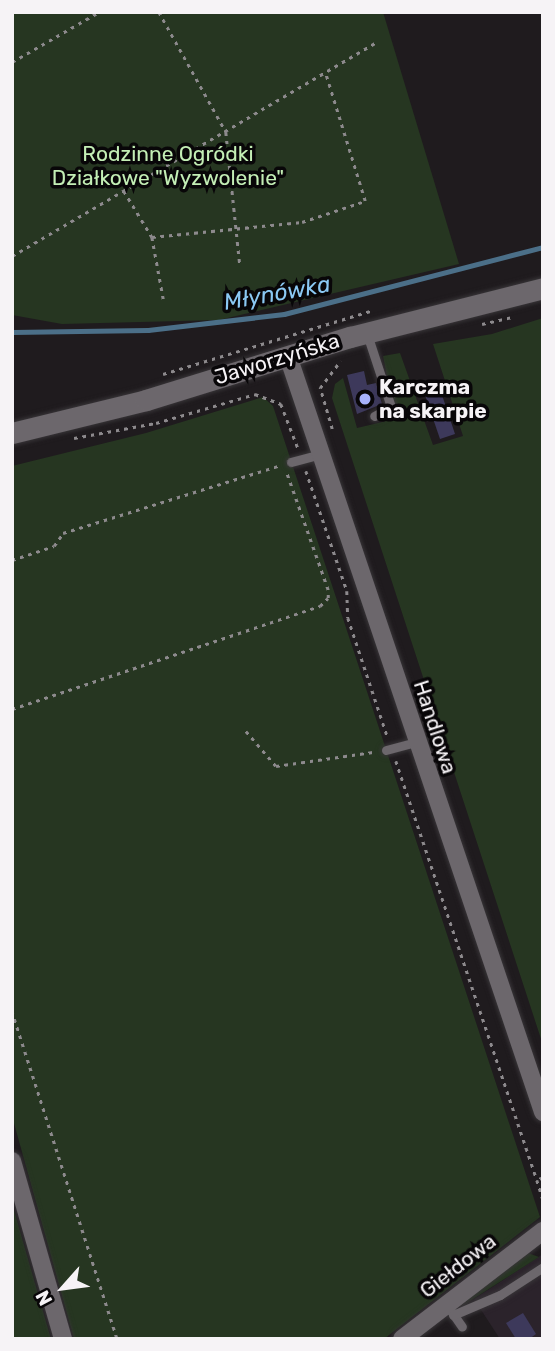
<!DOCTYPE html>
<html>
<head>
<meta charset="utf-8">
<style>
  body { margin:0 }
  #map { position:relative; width:555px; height:1351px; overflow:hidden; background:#1f1b1e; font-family:Rubik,sans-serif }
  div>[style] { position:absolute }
  .built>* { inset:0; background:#2b232b }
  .green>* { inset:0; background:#263621 }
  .stream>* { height:5px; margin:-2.5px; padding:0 2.5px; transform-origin:2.5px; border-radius:2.5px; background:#4b6f88 }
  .building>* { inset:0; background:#3d395b }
  .path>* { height:2.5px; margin-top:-1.25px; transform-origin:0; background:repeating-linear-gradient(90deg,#8d8a8d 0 3.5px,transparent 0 8.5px) }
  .roads { filter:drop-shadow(0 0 2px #383538) drop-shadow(0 0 2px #383538) }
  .lane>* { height:9px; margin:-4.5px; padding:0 4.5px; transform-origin:4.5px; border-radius:4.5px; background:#6c676c }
  .street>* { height:18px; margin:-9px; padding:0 9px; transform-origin:9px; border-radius:9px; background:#6c676c }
  .secondary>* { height:21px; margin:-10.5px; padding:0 10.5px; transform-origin:10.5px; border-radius:10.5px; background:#6c676c }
  .dots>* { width:19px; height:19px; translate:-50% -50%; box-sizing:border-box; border:4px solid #080608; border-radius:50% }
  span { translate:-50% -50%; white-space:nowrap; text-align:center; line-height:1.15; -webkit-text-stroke:7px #080608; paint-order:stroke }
  .park-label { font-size:21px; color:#c3eeb5 }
  .street-label { font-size:21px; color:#f6f3f6 }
  .poi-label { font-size:21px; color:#f6f3f6; font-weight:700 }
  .left { translate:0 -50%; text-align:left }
  .water-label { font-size:23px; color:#8bc9f4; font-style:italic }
  .frame { position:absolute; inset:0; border:14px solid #f6f3f6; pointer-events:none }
  .north { position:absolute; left:28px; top:1253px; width:70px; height:70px; -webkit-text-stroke:5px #080608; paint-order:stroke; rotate:242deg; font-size:19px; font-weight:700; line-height:28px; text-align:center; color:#f6f3f6 }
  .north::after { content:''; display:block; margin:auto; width:24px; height:32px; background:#f6f3f6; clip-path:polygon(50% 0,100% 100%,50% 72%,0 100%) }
</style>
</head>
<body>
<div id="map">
  <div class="built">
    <div style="clip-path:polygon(543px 1254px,543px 1339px,500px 1339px,474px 1299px)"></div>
  </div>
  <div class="green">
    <div style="clip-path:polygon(12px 12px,383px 12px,459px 264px,219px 320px,62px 324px,12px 315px)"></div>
    <div style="clip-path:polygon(543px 318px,543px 1045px,332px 398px,335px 384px,343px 378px,357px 428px,395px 419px,383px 356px,400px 353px,433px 445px,463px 436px,433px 344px,492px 334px)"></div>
    <div style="clip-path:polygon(263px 397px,273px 406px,540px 1217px,384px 1339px,74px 1339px,12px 1116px,12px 466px,146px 433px)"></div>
    <div style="clip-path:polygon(12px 1203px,51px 1339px,12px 1339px)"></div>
    <div style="clip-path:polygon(528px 1253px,539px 1257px,462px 1306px,463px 1303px)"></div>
  </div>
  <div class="stream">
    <div style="left:12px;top:332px;width:136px;rotate:-0.8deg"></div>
    <div style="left:148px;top:330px;width:137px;rotate:-6.7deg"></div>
    <div style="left:284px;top:314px;width:268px;rotate:-14.5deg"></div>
  </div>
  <div class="building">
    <div style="clip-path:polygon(364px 371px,367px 385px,376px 383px,382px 404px,357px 414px,347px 375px)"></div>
    <div style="clip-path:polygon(440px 389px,455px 434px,440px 439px,425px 395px)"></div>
    <div style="clip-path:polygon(523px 1313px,536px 1334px,529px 1339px,516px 1339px,506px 1323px)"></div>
  </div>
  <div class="path">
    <div style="left:159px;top:12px;width:137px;rotate:60.8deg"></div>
    <div style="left:226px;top:132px;width:135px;rotate:84deg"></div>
    <div style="left:12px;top:62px;width:100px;rotate:-29.9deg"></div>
    <div style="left:124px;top:191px;width:54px;rotate:58.7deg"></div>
    <div style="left:152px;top:237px;width:66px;rotate:79.5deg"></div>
    <div style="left:152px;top:237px;width:151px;rotate:-5.7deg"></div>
    <div style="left:302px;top:222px;width:66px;rotate:-18.4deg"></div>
    <div style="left:365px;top:201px;width:135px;rotate:-107.2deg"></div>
    <div style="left:12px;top:256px;width:423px;rotate:-30.4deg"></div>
    <div style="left:482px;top:324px;width:31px;rotate:-13deg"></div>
    <div style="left:163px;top:374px;width:220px;rotate:-16.9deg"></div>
    <div style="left:332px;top:429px;width:43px;rotate:-106.3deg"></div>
    <div style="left:320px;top:388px;width:34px;rotate:-53deg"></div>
    <div style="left:74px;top:438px;width:83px;rotate:-10.4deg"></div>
    <div style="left:156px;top:423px;width:103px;rotate:-16.3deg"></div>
    <div style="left:255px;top:394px;width:28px;rotate:21deg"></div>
    <div style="left:281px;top:404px;width:47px;rotate:68.9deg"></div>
    <div style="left:306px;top:471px;width:127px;rotate:71.1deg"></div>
    <div style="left:347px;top:591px;width:27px;rotate:88deg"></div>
    <div style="left:348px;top:618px;width:126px;rotate:71.6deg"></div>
    <div style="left:12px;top:560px;width:44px;rotate:-18.4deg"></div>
    <div style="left:54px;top:546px;width:16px;rotate:-55deg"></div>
    <div style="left:63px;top:533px;width:228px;rotate:-17.3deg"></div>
    <div style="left:12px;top:709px;width:325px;rotate:-18.5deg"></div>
    <div style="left:320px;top:606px;width:11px;rotate:-45deg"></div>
    <div style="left:328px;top:598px;width:8px;rotate:-90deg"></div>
    <div style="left:328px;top:590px;width:123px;rotate:-109.5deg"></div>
    <div style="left:246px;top:731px;width:46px;rotate:49.4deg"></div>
    <div style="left:276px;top:766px;width:98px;rotate:-8.2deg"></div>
    <div style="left:396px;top:761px;width:442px;rotate:71.4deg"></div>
    <div style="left:12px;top:1011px;width:344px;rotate:72.2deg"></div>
    <div style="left:543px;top:1178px;width:6px;rotate:162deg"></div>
    <div style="left:537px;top:1180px;width:21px;rotate:73deg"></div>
  </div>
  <div class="roads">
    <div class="lane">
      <div style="left:367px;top:334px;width:77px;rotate:71.8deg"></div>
      <div style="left:391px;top:407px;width:19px;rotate:152deg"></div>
      <div style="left:291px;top:462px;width:30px;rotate:-15deg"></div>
      <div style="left:386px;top:750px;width:31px;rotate:-15deg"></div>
      <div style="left:451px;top:1311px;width:19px;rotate:55deg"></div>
      <div style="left:453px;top:1315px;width:51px;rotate:-23.1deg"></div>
      <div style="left:500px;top:1295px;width:51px;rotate:-33.1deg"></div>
    </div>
    <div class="street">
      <div style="left:288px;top:356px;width:798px;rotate:71.36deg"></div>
      <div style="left:12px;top:1161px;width:185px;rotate:74deg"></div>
      <div style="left:402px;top:1339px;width:178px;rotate:-37.5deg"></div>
    </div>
    <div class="secondary">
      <div style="left:12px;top:433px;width:138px;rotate:-13.8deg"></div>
      <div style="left:146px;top:400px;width:214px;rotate:-17.2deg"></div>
      <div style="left:350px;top:337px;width:199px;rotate:-14.2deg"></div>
    </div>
  </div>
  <div class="dots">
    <div style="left:365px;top:399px;background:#a6b1fc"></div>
  </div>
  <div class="park-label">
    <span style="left:168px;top:166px">Rodzinne Ogródki<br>Działkowe "Wyzwolenie"</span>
  </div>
  <div class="street-label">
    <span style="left:277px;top:359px;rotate:-17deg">Jaworzyńska</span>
    <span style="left:435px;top:727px;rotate:72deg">Handlowa</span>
    <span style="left:458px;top:1266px;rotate:-38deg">Giełdowa</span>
  </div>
  <div class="poi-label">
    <span class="left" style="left:379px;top:399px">Karczma<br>na skarpie</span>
  </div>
  <div class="water-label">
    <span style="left:277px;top:293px;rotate:-10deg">Młynówka</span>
  </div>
  <div class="frame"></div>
  <div class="north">N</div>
</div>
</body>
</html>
